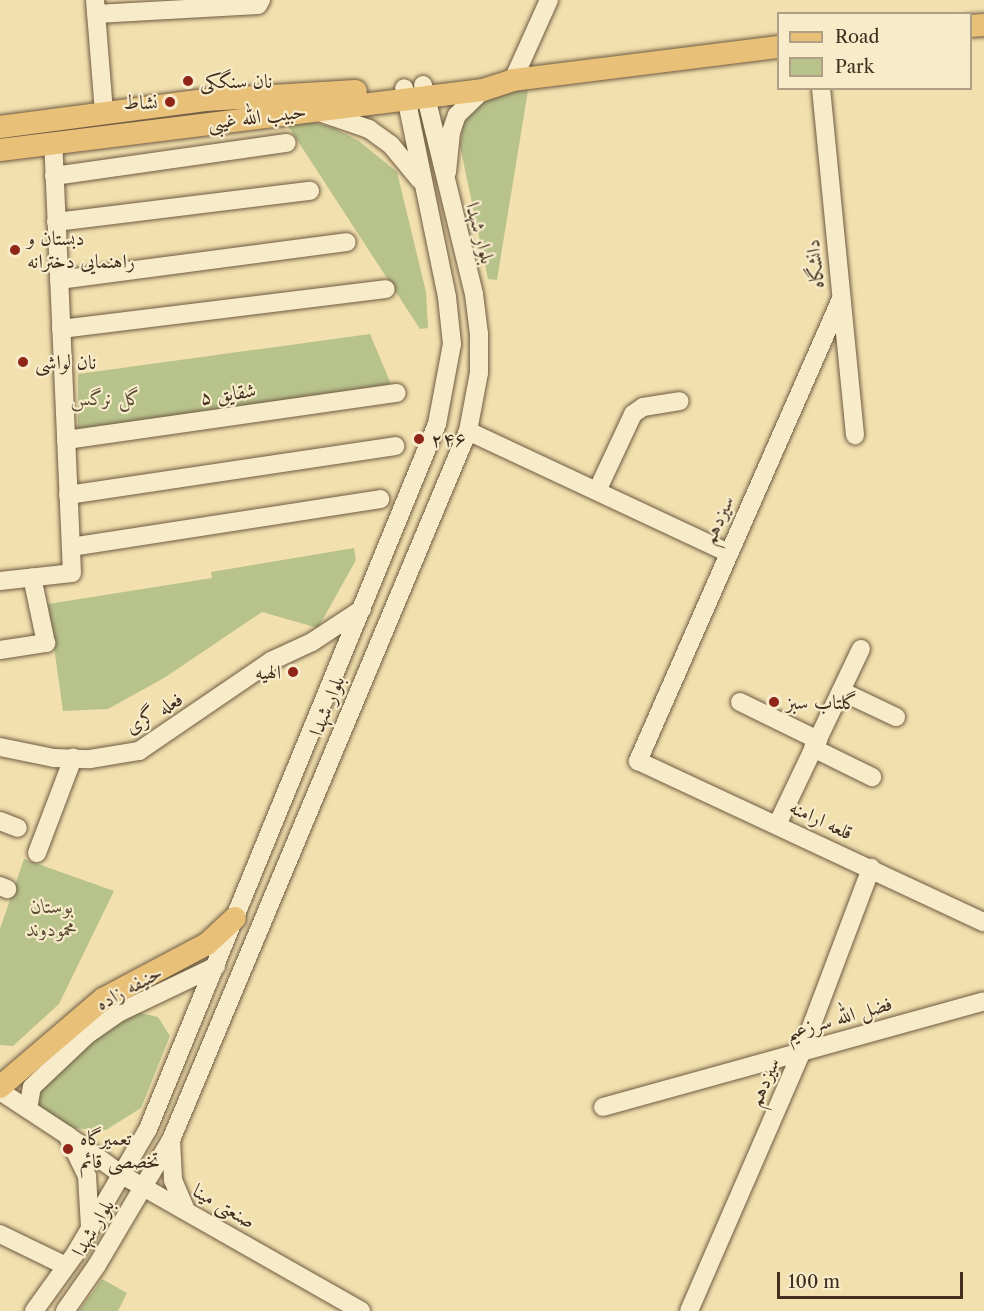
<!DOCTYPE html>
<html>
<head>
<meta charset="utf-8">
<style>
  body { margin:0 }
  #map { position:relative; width:984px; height:1311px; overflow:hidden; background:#f2e0ae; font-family:"Libre Caslon Text",Amiri,serif }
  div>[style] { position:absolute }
  .green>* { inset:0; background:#b8c38c }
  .roads { filter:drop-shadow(0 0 2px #6e5a42) drop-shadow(0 0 2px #6e5a42) }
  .minor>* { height:18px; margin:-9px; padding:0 9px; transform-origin:9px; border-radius:9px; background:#f7ebca }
  .major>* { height:22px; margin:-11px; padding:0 11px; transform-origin:11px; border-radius:11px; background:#e9c077 }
  .dots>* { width:16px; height:16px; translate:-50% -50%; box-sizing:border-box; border:3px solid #f7ebca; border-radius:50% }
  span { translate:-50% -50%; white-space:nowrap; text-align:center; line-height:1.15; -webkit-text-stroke:4.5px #f7ebca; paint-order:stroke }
  .poi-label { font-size:20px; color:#422d1e }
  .left { translate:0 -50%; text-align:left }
  .right { translate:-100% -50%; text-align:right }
  .street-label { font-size:20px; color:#422d1e }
  .park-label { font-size:20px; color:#5a4b34; font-style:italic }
  .legend { position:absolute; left:777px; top:12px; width:195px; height:78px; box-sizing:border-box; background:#f7ebca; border:2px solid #af9f85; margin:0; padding:8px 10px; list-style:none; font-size:18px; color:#422d1e }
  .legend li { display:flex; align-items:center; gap:12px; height:30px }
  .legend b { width:30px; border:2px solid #af9f85 }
  .scale { position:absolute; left:777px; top:1272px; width:186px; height:27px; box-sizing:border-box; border:3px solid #422d1e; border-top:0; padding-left:8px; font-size:18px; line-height:21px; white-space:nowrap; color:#422d1e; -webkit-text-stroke:4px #f7ebca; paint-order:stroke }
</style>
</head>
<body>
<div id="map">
  <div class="green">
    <div style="clip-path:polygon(529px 84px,497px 280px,488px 279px,460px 146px,463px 126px,469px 109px,485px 93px)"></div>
    <div style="clip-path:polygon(312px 122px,332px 127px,359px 141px,397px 172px,426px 292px,428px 328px,420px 329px,288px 126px)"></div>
    <div style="clip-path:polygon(370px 334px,391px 384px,78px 430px,78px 374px)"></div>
    <div style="clip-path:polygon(354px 548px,356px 560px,318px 628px,262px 612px,164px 678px,108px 709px,63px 711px,48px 604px,212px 578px,211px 572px)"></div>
    <div style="clip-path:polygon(24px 859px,114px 891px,59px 1004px,13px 1046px,0 1045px,0 929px)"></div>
    <div style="clip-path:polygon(136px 1012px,158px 1017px,170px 1036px,141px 1108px,106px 1130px,66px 1128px,37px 1111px,37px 1089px,79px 1049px)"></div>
    <div style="clip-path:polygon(102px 1279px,127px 1293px,118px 1311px,79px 1311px)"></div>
  </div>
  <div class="roads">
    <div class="minor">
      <div style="left:95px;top:0;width:113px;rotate:85.4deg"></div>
      <div style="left:96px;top:14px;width:162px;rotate:-3.2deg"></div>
      <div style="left:258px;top:5px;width:6px;rotate:-59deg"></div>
      <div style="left:513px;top:80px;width:88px;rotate:-65.8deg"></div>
      <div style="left:821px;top:88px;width:349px;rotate:84.4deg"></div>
      <div style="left:322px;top:113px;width:50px;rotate:18.8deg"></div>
      <div style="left:369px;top:129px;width:27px;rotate:36deg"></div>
      <div style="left:391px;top:145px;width:45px;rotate:50.4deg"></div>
      <div style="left:447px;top:172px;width:40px;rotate:-84.3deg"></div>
      <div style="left:451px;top:132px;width:18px;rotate:-71deg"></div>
      <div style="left:457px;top:115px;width:36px;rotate:-44deg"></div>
      <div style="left:54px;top:176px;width:235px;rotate:-8.1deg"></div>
      <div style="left:56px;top:222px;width:256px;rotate:-7deg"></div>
      <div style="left:59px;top:280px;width:290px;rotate:-7.5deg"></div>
      <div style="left:841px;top:299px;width:505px;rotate:113.72deg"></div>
      <div style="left:638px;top:761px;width:382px;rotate:25deg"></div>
      <div style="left:61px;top:329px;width:327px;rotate:-7deg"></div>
      <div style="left:468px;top:431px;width:288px;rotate:25.1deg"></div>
      <div style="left:66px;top:440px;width:334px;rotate:-8.1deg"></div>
      <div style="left:597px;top:491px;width:85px;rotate:-64.9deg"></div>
      <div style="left:633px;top:414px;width:12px;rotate:-35deg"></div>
      <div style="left:643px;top:407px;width:37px;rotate:-9deg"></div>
      <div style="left:68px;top:495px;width:331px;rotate:-8.5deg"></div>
      <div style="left:71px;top:547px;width:313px;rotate:-8.8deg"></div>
      <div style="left:0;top:581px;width:72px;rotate:-6.3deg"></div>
      <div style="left:72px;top:573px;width:430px;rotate:-92.5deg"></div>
      <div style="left:0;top:650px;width:47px;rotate:-8.7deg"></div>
      <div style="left:46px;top:643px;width:67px;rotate:-102deg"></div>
      <div style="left:841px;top:691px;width:61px;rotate:25.3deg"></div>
      <div style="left:740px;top:702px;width:87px;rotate:26deg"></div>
      <div style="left:0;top:747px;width:55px;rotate:11.5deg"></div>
      <div style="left:54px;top:758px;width:36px;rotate:2deg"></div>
      <div style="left:90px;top:759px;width:50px;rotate:-9.3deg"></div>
      <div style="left:139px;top:751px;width:160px;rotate:-34.3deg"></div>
      <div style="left:271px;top:661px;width:45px;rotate:-24.9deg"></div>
      <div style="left:312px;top:642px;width:60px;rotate:-33.4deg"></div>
      <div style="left:813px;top:748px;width:66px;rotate:26.2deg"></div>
      <div style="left:0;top:821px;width:19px;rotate:21deg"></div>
      <div style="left:777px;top:825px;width:195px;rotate:-64.5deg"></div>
      <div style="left:37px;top:853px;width:102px;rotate:-69.2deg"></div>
      <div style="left:0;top:886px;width:8px;rotate:23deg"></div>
      <div style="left:0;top:1091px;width:80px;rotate:33.3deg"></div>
      <div style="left:67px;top:1135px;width:46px;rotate:64deg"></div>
      <div style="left:87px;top:1176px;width:50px;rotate:86.6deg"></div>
      <div style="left:603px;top:1107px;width:395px;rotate:-15.5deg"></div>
      <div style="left:28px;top:1109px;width:22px;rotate:-80deg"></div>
      <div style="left:32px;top:1087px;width:76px;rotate:-43.4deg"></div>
      <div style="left:87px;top:1035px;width:38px;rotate:-35deg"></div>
      <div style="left:118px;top:1013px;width:109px;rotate:-25.6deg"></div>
      <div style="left:67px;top:1135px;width:68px;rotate:36deg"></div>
      <div style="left:122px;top:1175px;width:275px;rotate:29.6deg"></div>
      <div style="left:171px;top:1140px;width:40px;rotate:87.1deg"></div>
      <div style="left:173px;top:1180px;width:33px;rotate:67deg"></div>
      <div style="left:0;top:1234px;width:73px;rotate:25.9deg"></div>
      <div style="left:34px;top:1311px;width:70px;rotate:-54.3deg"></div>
      <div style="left:75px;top:1254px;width:145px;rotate:-59.7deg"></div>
      <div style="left:148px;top:1129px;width:762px;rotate:-67.71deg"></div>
      <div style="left:437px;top:424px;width:81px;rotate:-79.4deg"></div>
      <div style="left:452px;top:344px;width:47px;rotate:-96.1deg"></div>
      <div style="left:447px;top:297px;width:213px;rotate:-101.6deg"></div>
      <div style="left:65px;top:1311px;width:56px;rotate:-55.2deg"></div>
      <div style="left:97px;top:1265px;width:145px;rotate:-59.4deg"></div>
      <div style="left:171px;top:1140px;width:769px;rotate:-67.27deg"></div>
      <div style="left:468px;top:431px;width:59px;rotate:-79.3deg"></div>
      <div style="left:479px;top:373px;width:39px;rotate:-90deg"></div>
      <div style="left:479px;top:334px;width:40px;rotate:-97.1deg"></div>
      <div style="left:474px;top:294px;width:215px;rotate:-103.7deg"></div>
      <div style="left:689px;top:1311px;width:283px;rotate:-66.5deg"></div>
      <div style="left:802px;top:1051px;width:196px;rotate:-69.3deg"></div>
    </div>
    <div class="major">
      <div style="left:970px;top:26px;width:14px;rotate:-4deg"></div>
      <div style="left:0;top:127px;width:207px;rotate:-7.5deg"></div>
      <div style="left:205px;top:100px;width:151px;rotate:-3.4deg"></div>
      <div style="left:0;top:150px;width:487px;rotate:-7.1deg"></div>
      <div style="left:483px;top:90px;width:32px;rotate:-18deg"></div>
      <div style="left:513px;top:80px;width:267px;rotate:-7.1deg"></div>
      <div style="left:0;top:1087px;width:135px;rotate:-40.5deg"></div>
      <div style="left:103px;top:999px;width:118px;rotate:-27.9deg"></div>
      <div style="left:207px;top:944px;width:38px;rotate:-43deg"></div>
    </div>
  </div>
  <div class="dots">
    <div style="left:188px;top:81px;background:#8f2418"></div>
    <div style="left:170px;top:102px;background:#8f2418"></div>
    <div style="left:15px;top:250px;background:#8f2418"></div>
    <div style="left:23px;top:362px;background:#8f2418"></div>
    <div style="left:419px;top:439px;background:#8f2418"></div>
    <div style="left:293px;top:672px;background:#8f2418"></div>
    <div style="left:774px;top:702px;background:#8f2418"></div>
    <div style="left:68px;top:1149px;background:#8f2418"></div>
  </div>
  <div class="poi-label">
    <span class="left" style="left:200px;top:81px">نان سنگکی</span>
    <span class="right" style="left:158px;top:102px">نشاط</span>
    <span class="left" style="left:27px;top:250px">دبستان و<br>راهنمایی دخترانه</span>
    <span class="left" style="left:35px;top:362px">نان لواشی</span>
    <span class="left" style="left:431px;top:439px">۲۴۶</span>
    <span class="right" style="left:281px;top:672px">الهیه</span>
    <span class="left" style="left:786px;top:702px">گلتاب سبز</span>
    <span class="left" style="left:80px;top:1150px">تعمیرگاه<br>تخصصی قائم</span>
  </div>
  <div class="street-label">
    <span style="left:257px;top:117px;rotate:-7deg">حبیب الله غیبی</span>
    <span style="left:480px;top:233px;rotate:75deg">بلوار شهدا</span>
    <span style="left:815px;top:264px;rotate:-96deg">دانشگاه</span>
    <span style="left:228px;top:394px;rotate:-8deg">شقایق ۵</span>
    <span style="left:718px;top:520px;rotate:-66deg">سیزدهم</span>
    <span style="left:327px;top:706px;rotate:-68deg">بلوار شهدا</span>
    <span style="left:154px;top:713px;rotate:-30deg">فعله گری</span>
    <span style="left:821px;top:820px;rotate:25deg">قلعه ارامنه</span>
    <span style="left:129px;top:988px;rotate:-29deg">حنیفه زاده</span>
    <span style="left:839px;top:1018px;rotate:-16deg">فضل الله سرزعیم</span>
    <span style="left:764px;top:1082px;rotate:-67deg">سیزدهم</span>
    <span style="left:224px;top:1206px;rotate:30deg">صنعتی مینا</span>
    <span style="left:93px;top:1228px;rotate:-59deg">بلوار شهدا</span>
  </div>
  <div class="park-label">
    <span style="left:106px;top:398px">گل نرگس</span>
    <span style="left:52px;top:918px">بوستان<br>محمودوند</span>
  </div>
  <ul class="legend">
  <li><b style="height:8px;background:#e9c077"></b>Road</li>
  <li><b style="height:16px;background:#b8c38c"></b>Park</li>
  </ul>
  <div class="scale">100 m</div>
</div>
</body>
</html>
